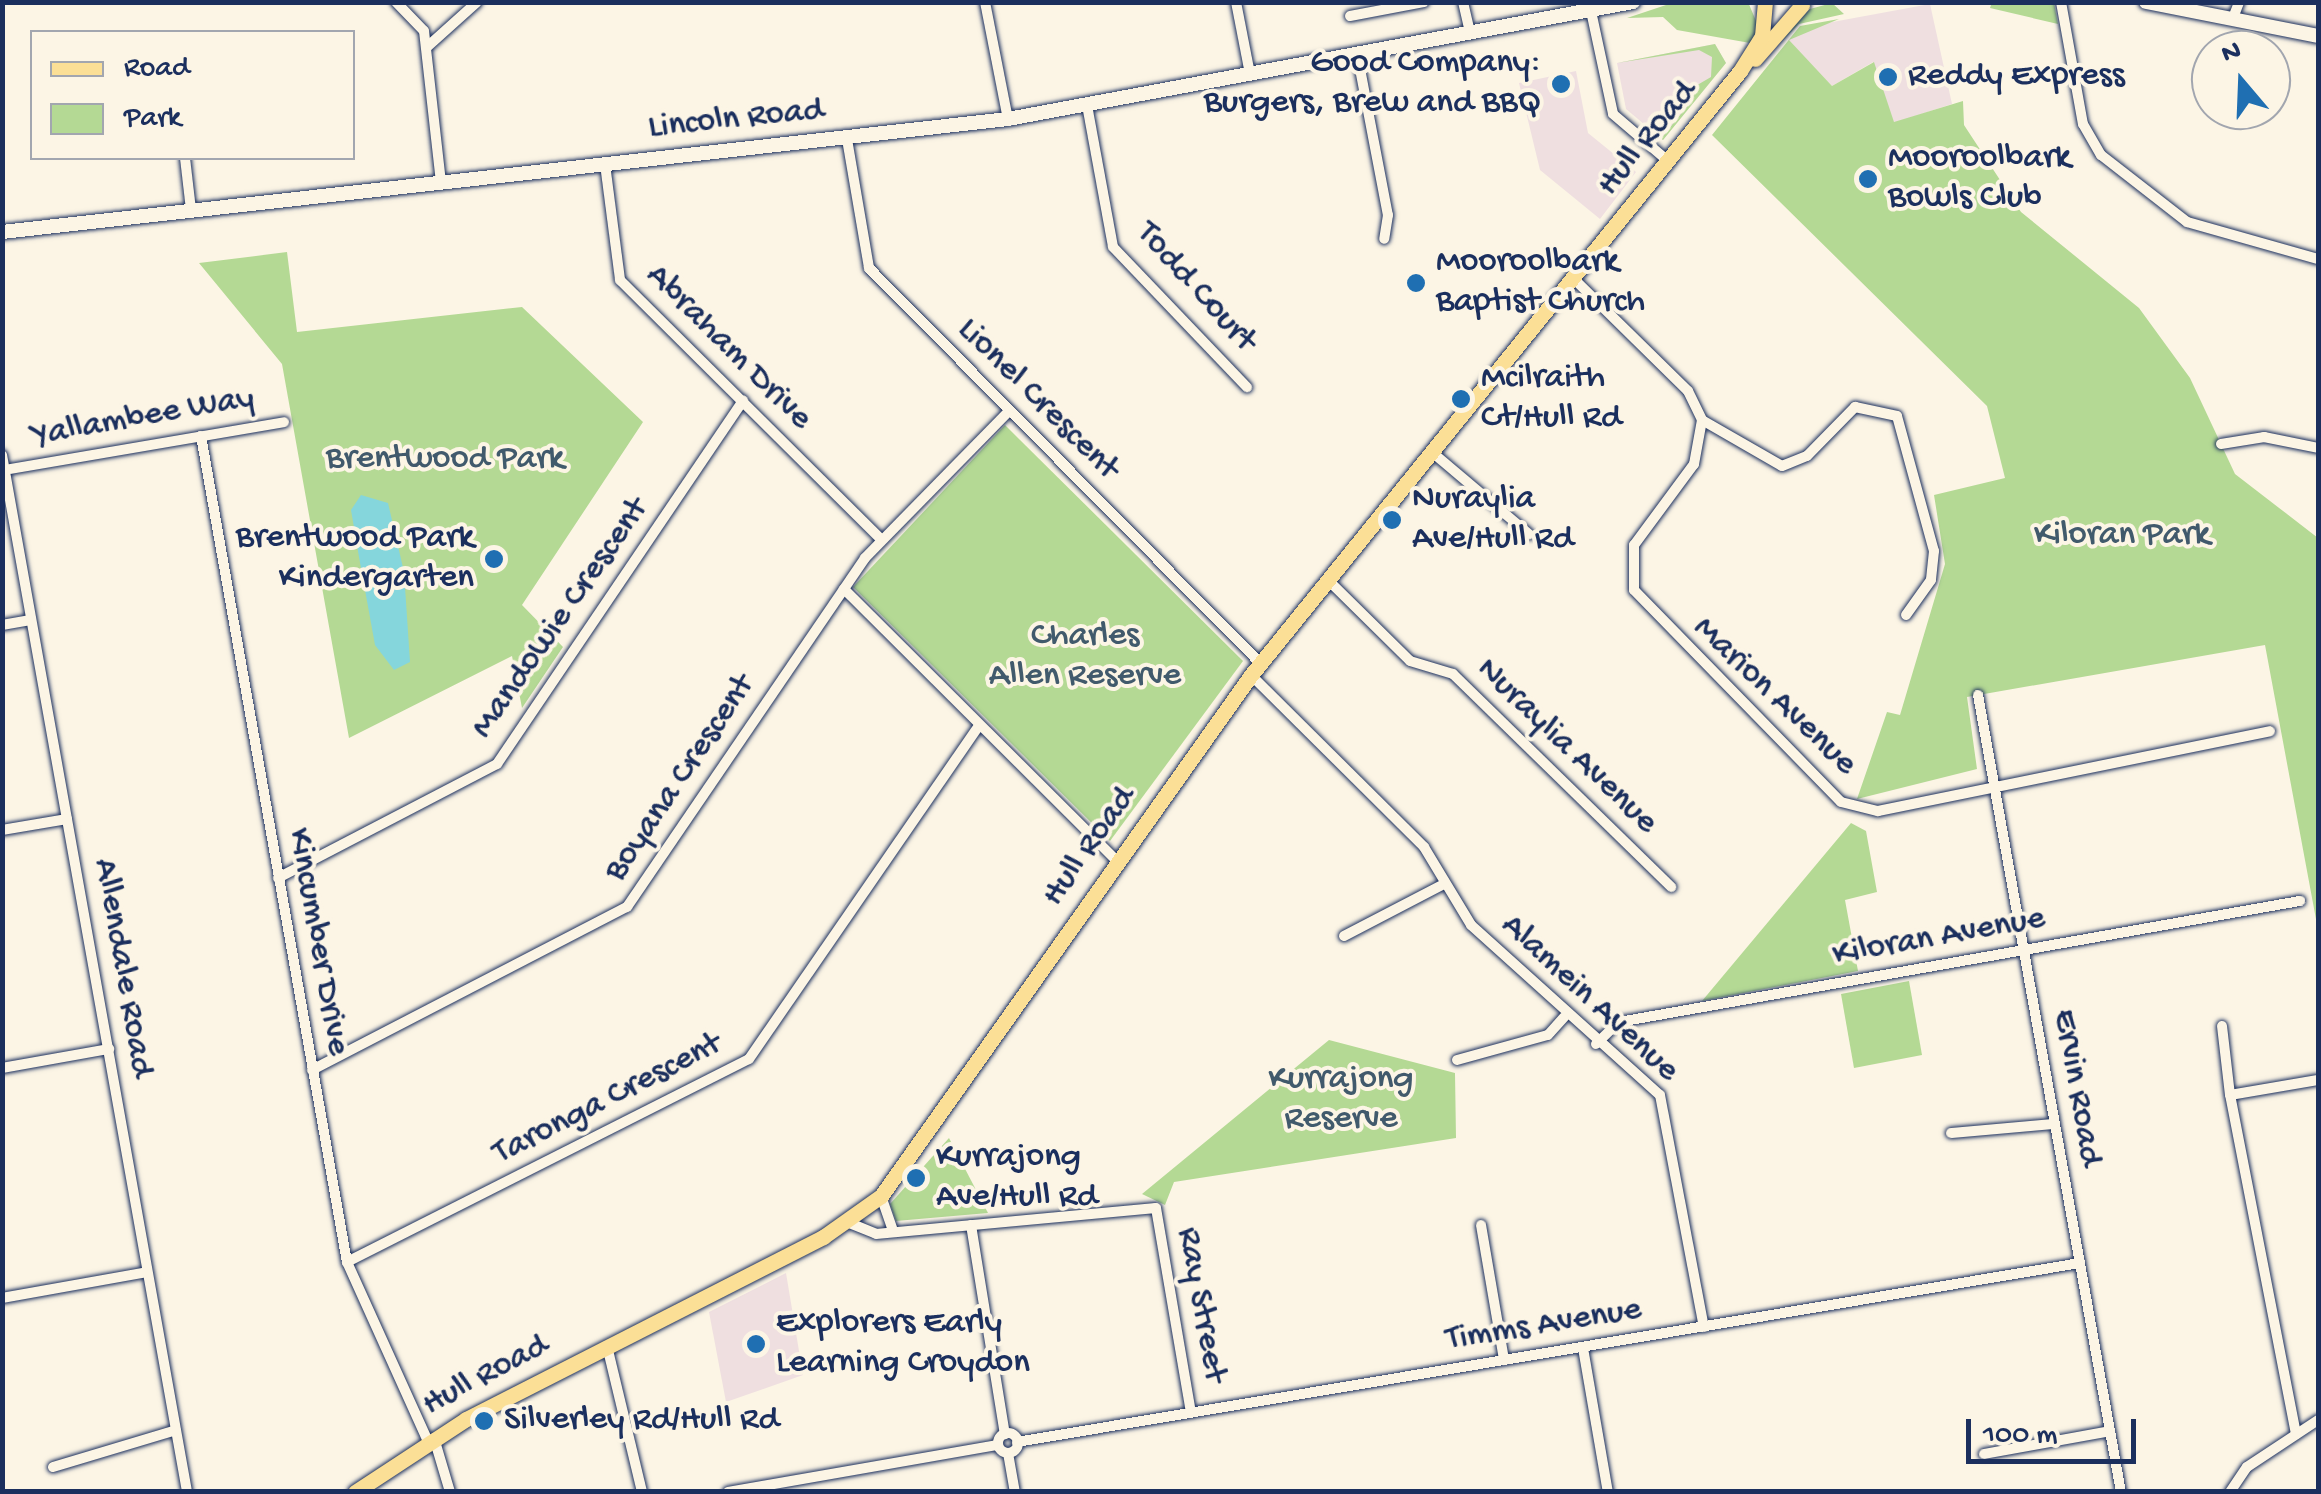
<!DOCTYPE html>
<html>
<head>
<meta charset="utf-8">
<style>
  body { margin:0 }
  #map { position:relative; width:2321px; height:1494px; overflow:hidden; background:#fcf5e5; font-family:"Gochi Hand",sans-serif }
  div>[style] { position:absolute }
  .built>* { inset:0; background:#efdfe0 }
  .green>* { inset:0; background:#b4d994 }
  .water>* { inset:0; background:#85d6dc }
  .roads { filter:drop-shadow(0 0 2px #1b2f5e) drop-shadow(0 0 2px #1b2f5e) }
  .minor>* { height:10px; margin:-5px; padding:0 5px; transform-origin:5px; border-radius:5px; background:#fcf5e5 }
  .minor>.ring { margin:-5px; padding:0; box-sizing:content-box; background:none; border:10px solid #fcf5e5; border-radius:50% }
  .secondary>* { height:14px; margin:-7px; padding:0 7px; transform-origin:7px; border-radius:7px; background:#fcf5e5 }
  .primary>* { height:15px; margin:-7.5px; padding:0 7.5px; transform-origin:7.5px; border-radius:7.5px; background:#fbdf96 }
  .dots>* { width:28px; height:28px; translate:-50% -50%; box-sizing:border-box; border:5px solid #fcf5e5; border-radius:50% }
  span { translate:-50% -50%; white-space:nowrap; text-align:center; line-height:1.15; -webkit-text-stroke:8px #fcf5e5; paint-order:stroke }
  .poi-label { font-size:35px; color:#1b2f5e }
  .right { translate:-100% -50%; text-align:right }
  .left { translate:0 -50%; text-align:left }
  .street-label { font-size:35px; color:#1b2f5e }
  .park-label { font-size:35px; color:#415a6c }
  .frame { position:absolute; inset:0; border:5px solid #1b2f5e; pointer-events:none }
  .legend { position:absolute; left:30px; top:30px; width:325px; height:130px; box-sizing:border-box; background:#fcf5e5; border:2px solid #a2a6af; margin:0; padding:12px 18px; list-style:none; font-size:30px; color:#1b2f5e }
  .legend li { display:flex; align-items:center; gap:20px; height:50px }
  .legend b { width:50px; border:2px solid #a2a6af }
  .north { position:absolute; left:2191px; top:30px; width:100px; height:100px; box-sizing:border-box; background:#fcf5e5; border:2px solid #a2a6af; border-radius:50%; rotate:341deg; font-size:28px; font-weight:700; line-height:40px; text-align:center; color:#1b2f5e }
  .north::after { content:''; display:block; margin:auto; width:35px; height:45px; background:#1f6fb2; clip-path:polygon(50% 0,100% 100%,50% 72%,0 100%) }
  .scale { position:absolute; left:1966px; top:1419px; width:170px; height:45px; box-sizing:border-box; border:5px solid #1b2f5e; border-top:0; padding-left:12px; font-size:30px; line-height:35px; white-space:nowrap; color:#1b2f5e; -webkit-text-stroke:8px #fcf5e5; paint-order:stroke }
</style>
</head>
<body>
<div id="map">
  <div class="built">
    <div style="clip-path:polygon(1930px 4px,1952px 104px,1894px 123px,1873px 62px,1832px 86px,1788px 40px,1800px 28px)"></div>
    <div style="clip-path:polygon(1715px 44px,1726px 63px,1663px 140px,1626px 109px,1617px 63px)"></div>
    <div style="clip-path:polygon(1576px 71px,1588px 133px,1636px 172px,1600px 219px,1540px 170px,1519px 83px)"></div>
    <div style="clip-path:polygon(786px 1273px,803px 1375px,726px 1402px,709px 1312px)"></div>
  </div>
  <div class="green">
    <div style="clip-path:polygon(1748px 2px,1759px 28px,1750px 43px,1677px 30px,1663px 17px,1627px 18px,1672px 3px)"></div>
    <div style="clip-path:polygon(1992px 2px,2054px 3px,2058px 24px,1990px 8px)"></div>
    <div style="clip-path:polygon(1832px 3px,1844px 14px,1799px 24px,1767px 56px,1810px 9px)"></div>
    <div style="clip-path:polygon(1839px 19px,1789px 40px,1832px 86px,1874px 62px,1894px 122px,1963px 101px,1964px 125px,2021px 212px,2139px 308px,2190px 378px,2235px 474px,2318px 538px,2318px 930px,2265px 645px,1967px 697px,1977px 769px,1857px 799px,1887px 712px,1900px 715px,1945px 564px,1934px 495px,2005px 478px,1987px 406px,1712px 135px,1800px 26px)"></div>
    <div style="clip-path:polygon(1715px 44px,1726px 63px,1663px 140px,1653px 131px,1663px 136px,1693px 99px,1687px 91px,1711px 77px,1712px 57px,1699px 50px,1617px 63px)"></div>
    <div style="clip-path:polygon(287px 252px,297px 332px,522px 307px,643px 422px,522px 605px,563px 647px,522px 708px,512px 656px,349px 738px,282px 364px,199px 263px)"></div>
    <div style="clip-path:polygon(1005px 425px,1243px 661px,1110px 841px,853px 587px)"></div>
    <div style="clip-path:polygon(1851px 823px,1866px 831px,1877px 892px,1845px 900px,1858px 971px,1702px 1001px)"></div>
    <div style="clip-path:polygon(1909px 981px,1922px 1055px,1854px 1068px,1841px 994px)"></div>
    <div style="clip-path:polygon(1329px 1040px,1455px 1073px,1456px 1138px,1174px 1182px,1165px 1205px,1142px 1194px)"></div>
    <div style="clip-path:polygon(949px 1138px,988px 1213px,896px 1221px,890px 1204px)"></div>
  </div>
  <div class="water">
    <div style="clip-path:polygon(361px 495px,388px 503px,404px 572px,410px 662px,394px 670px,375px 645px,359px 557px,351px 510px)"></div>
  </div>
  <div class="roads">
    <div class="minor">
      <div style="left:396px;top:2px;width:40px;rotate:46deg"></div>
      <div style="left:424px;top:31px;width:153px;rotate:83.6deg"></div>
      <div style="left:985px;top:2px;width:119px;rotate:78.9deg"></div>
      <div style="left:1236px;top:2px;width:73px;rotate:79deg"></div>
      <div style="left:1463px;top:2px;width:32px;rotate:77deg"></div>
      <div style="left:2061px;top:2px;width:124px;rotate:79.8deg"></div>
      <div style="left:2083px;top:124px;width:36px;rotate:60deg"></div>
      <div style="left:2101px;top:155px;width:109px;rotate:37.9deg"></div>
      <div style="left:2187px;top:222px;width:136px;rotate:15.8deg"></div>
      <div style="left:1591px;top:11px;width:105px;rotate:77.9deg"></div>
      <div style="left:1613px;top:114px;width:72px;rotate:40.5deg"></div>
      <div style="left:1350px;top:16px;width:75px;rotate:-10.7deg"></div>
      <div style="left:2233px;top:18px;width:17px;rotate:-69deg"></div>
      <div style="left:427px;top:47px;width:67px;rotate:-42deg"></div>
      <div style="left:1357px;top:53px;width:165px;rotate:79.2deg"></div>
      <div style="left:1388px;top:215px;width:24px;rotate:99deg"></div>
      <div style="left:1087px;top:105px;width:144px;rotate:79.6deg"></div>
      <div style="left:1113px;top:247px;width:194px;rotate:46.3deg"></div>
      <div style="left:847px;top:139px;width:131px;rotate:80.3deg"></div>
      <div style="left:869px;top:268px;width:556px;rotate:45.29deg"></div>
      <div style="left:185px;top:158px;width:52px;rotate:83.4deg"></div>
      <div style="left:605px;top:164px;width:117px;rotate:82.6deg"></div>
      <div style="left:620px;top:280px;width:368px;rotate:44.8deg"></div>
      <div style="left:1574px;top:279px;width:160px;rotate:44.5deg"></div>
      <div style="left:1688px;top:391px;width:32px;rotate:64deg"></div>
      <div style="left:1702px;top:420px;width:45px;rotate:100.3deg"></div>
      <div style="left:1694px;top:464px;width:101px;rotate:126.5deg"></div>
      <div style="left:1634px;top:545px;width:45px;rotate:90deg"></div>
      <div style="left:1634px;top:590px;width:296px;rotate:45.7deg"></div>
      <div style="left:1841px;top:802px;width:38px;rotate:14deg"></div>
      <div style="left:1878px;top:811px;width:400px;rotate:-11.5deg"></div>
      <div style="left:1702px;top:420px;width:92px;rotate:29.9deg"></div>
      <div style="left:1782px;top:466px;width:27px;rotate:-22deg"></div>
      <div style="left:1807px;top:456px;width:69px;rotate:-45.6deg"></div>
      <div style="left:1855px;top:407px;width:43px;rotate:12.1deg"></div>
      <div style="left:1897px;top:416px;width:140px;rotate:74.7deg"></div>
      <div style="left:1934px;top:551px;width:29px;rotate:96deg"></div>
      <div style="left:1931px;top:580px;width:43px;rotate:125.5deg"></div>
      <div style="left:201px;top:436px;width:839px;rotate:79.98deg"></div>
      <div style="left:347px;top:1262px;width:196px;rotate:65.7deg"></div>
      <div style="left:2221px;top:444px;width:44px;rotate:-9.2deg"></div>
      <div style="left:2264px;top:437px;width:55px;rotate:11.5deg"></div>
      <div style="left:1433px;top:453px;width:126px;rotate:40.2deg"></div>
      <div style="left:2px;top:455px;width:1053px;rotate:79.88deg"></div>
      <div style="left:10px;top:469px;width:278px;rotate:-9.7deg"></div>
      <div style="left:1328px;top:580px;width:115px;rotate:44.6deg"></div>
      <div style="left:1410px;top:661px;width:45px;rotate:16.8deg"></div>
      <div style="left:1453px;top:674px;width:305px;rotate:44.3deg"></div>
      <div style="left:844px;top:589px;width:385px;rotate:44.9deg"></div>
      <div style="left:2px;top:625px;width:29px;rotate:-10deg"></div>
      <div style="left:1251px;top:675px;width:244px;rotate:44.8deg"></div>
      <div style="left:1424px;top:847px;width:91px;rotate:58.9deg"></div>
      <div style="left:1471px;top:925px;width:254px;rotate:42deg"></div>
      <div style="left:1660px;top:1095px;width:236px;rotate:79.3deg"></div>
      <div style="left:1978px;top:695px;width:810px;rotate:79.83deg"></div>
      <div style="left:2px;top:830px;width:66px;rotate:-9.6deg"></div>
      <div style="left:278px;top:878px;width:247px;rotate:-27.5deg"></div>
      <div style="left:497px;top:764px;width:439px;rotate:-55.9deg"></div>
      <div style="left:1344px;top:936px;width:113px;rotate:-27.5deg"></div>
      <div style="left:2222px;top:1026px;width:69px;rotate:83.4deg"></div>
      <div style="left:1596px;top:1044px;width:32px;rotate:-44deg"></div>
      <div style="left:1619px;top:1022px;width:692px;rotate:-10.08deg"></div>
      <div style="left:1457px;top:1060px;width:94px;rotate:-15.4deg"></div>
      <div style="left:1548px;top:1035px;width:24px;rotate:-48deg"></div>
      <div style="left:2px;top:1068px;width:109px;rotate:-10.1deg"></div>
      <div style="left:312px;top:1070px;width:355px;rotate:-27.4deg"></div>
      <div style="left:627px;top:907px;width:422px;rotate:-55.7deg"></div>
      <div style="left:865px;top:558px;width:204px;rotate:-45.6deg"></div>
      <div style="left:1951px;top:1133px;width:103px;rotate:-5deg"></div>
      <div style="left:881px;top:1196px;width:37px;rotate:71deg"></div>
      <div style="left:847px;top:1222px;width:31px;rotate:22deg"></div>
      <div style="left:876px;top:1234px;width:281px;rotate:-5.3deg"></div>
      <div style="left:1156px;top:1208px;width:207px;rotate:80.3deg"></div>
      <div style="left:971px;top:1225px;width:212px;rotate:80.8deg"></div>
      <div style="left:1481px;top:1225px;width:137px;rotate:80.3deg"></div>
      <div style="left:347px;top:1262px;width:450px;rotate:-26.8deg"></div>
      <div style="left:749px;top:1059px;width:403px;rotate:-55.4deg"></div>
      <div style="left:2px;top:1298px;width:143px;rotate:-10.1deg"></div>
      <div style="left:607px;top:1346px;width:150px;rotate:76.5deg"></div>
      <div style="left:1583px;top:1348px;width:146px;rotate:80.2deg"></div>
      <div class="ring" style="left:998px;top:1433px;width:10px;height:10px"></div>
      <div style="left:2296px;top:1434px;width:345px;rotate:-101deg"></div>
      <div style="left:2230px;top:1095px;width:89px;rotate:-9.7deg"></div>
      <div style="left:434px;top:1438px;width:56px;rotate:73.5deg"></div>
      <div style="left:1017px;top:1442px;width:1078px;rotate:-9.56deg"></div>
      <div style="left:1008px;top:1453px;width:40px;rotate:80deg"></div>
      <div style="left:1984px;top:1454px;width:128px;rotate:-10.3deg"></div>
      <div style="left:53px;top:1467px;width:128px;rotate:-16.7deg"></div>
      <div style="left:728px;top:1492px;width:274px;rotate:-9.9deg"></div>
      <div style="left:2230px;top:1492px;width:30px;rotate:-56deg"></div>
      <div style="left:2247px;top:1467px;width:85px;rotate:-33.5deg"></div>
    </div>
    <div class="secondary">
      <div style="left:2146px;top:2px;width:175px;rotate:11.2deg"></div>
      <div style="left:2px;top:232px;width:1012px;rotate:-6.41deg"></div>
      <div style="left:1008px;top:119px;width:636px;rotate:-10.6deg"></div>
    </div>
    <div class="primary">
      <div style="left:1755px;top:59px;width:72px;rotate:-49deg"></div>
      <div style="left:355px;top:1492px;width:133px;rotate:-33.3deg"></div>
      <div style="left:466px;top:1419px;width:401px;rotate:-27deg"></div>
      <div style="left:823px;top:1237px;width:71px;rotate:-35.3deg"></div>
      <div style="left:881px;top:1196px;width:639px;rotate:-54.62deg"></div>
      <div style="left:1251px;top:675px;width:777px;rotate:-51.01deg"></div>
      <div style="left:1740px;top:71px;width:41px;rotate:-57.8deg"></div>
      <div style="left:1762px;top:36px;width:34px;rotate:-85deg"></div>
    </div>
  </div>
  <div class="dots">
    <div style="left:1888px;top:77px;background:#1f6fb2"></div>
    <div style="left:1561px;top:84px;background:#1f6fb2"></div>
    <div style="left:1868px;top:179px;background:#1f6fb2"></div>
    <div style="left:1416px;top:283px;background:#1f6fb2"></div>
    <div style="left:1461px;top:399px;background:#1f6fb2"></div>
    <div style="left:1392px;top:520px;background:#1f6fb2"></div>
    <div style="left:494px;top:559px;background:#1f6fb2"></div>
    <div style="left:916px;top:1178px;background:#1f6fb2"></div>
    <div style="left:756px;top:1344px;background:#1f6fb2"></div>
    <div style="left:484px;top:1421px;background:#1f6fb2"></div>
  </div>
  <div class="poi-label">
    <span class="right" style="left:1541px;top:84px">Good Company:<br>Burgers, Brew and BBQ</span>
    <span class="left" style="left:1908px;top:77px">Reddy Express</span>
    <span class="left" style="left:1888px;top:179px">Mooroolbark<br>Bowls Club</span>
    <span class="left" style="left:1436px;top:283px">Mooroolbark<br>Baptist Church</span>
    <span class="left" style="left:1481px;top:399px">Mcilraith<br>Ct/Hull Rd</span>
    <span class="left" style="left:1412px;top:520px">Nuraylia<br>Ave/Hull Rd</span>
    <span class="right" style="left:474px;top:559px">Brentwood Park<br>Kindergarten</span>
    <span class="left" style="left:936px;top:1178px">Kurrajong<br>Ave/Hull Rd</span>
    <span class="left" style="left:776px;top:1344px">Explorers Early<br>Learning Croydon</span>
    <span class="left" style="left:504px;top:1421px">Silverley Rd/Hull Rd</span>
  </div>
  <div class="street-label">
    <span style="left:736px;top:120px;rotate:-6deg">Lincoln Road</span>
    <span style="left:1648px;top:139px;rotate:-51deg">Hull Road</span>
    <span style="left:1195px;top:288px;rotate:48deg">Todd Court</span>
    <span style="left:728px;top:348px;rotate:45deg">Abraham Drive</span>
    <span style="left:1037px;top:400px;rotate:45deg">Lionel Crescent</span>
    <span style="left:143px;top:418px;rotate:-10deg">Yallambee Way</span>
    <span style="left:561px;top:619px;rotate:-55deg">Mandowie Crescent</span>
    <span style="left:1774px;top:697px;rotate:44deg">Marion Avenue</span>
    <span style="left:1566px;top:747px;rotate:44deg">Nuraylia Avenue</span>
    <span style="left:681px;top:779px;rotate:-56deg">Boyana Crescent</span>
    <span style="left:1090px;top:847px;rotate:-55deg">Hull Road</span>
    <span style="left:1939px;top:938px;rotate:-10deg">Kiloran Avenue</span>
    <span style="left:317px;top:942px;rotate:80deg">Kincumber Drive</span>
    <span style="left:122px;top:968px;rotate:80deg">Allendale Road</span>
    <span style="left:1589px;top:999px;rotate:43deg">Alamein Avenue</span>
    <span style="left:2076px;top:1088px;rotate:80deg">Ervin Road</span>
    <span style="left:608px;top:1100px;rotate:-27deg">Taronga Crescent</span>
    <span style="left:1200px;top:1305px;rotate:80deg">Ray Street</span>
    <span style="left:1544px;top:1326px;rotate:-9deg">Timms Avenue</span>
    <span style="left:486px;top:1376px;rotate:-28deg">Hull Road</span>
  </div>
  <div class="park-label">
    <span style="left:445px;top:460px">Brentwood Park</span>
    <span style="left:2122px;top:536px">Kiloran Park</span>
    <span style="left:1085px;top:657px">Charles<br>Allen Reserve</span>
    <span style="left:1341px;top:1100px">Kurrajong<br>Reserve</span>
  </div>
  <div class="frame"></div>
  <ul class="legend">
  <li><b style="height:12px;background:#fbdf96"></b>Road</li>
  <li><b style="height:28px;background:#b4d994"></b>Park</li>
  </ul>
  <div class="north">N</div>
  <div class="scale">100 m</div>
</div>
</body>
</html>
